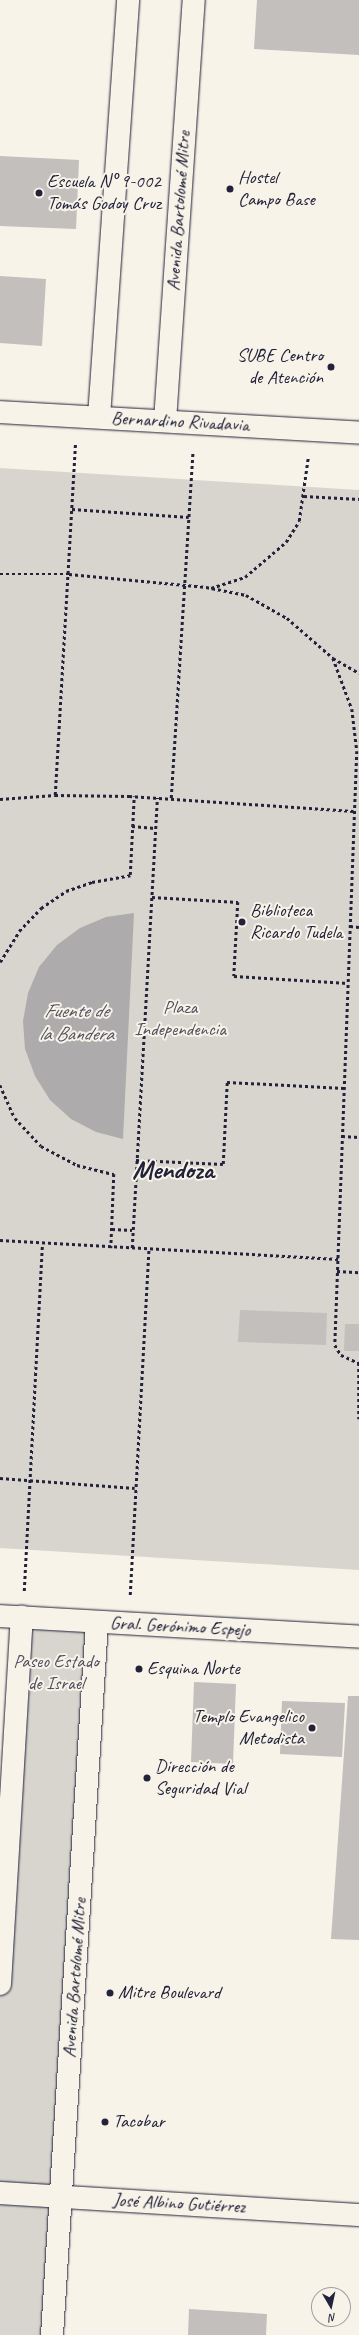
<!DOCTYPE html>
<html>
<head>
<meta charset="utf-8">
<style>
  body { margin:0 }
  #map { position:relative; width:359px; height:2335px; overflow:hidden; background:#f7f3e8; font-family:Caveat,sans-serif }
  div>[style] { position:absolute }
  .green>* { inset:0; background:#d8d5cf }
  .water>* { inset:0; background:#aeabad }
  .building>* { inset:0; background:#c2bfbd }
  .path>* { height:2.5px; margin-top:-1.25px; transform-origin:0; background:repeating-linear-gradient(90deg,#22223b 0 3px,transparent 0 6px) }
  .roads { filter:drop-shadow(0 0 1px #22223b) drop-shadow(0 0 1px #22223b) }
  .street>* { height:22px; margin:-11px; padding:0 11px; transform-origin:11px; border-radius:11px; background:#f7f3e8 }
  .secondary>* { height:22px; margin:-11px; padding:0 11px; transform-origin:11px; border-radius:11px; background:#f7f3e8 }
  .dots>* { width:11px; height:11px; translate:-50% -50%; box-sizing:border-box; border:2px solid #f7f3e8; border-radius:50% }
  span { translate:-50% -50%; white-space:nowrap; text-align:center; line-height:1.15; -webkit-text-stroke:4px #f7f3e8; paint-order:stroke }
  .poi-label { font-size:19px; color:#22223b }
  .left { translate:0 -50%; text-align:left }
  .right { translate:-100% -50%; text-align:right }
  .street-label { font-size:19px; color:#22223b }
  .park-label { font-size:19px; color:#504f60 }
  .water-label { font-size:20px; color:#535263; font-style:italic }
  .town-label { font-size:27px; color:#22223b; font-weight:700 }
  .north { position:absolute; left:311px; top:2287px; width:40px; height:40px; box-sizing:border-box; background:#f7f3e8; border:1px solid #a29fa3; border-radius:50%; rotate:171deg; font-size:11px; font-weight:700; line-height:16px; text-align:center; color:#22223b }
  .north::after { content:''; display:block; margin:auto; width:14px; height:18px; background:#22223b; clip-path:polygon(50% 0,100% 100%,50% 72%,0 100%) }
</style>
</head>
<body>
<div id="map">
  <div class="green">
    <div style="clip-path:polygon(0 468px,359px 490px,359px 1570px,0 1548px)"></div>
    <div style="clip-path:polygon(22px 1617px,97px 1622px,52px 2335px,0 2335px,0 1984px)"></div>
  </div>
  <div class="water">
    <div style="clip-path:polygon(134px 913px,123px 1139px,96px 1132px,71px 1119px,50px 1100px,35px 1076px,25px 1049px,23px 1021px,28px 993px,39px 967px,57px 945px,80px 928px,106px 917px)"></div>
  </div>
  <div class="building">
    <div style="clip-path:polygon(257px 0,359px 0,359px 55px,254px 49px)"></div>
    <div style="clip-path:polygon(0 156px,79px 160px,76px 229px,0 226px)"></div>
    <div style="clip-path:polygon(0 276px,46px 279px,42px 346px,0 343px)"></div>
    <div style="clip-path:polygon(240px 1310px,327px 1313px,326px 1345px,238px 1342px)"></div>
    <div style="clip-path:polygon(345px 1324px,359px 1324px,359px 1351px,344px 1351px)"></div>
    <div style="clip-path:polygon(194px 1682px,236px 1684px,233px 1764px,191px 1762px)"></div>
    <div style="clip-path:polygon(348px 1696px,359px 1696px,359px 1940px,331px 1939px)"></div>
    <div style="clip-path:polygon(282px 1701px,345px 1703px,342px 1757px,280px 1754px)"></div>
    <div style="clip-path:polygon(189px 2309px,267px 2314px,266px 2335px,188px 2335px)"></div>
  </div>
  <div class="path">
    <div style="left:304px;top:496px;width:55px;rotate:3.1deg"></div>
    <div style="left:72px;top:509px;width:117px;rotate:3.9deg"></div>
    <div style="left:0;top:574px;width:69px"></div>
    <div style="left:69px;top:574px;width:138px;rotate:5.4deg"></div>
    <div style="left:206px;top:587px;width:41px;rotate:11.3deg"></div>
    <div style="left:246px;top:595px;width:47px;rotate:29.3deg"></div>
    <div style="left:287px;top:618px;width:61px;rotate:41deg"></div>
    <div style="left:333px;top:658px;width:30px;rotate:30deg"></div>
    <div style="left:211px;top:588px;width:36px;rotate:-18deg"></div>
    <div style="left:245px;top:577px;width:54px;rotate:-40.5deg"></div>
    <div style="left:286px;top:542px;width:25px;rotate:-58deg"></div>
    <div style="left:299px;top:521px;width:64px;rotate:-81.9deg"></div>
    <div style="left:333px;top:658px;width:54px;rotate:69.6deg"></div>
    <div style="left:352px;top:709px;width:42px;rotate:83.2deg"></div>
    <div style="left:357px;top:751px;width:594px;rotate:92.12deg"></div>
    <div style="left:335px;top:1345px;width:12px;rotate:59deg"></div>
    <div style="left:341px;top:1355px;width:20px;rotate:24deg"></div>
    <div style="left:55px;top:795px;width:351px;rotate:-86.7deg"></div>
    <div style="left:171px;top:798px;width:347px;rotate:-86.4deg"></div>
    <div style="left:0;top:799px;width:55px;rotate:-4.2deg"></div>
    <div style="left:55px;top:795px;width:74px;rotate:0.8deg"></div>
    <div style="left:129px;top:796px;width:225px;rotate:3.8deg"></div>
    <div style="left:132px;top:826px;width:23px;rotate:5deg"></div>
    <div style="left:152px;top:897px;width:86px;rotate:3.3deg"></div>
    <div style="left:238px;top:902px;width:74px;rotate:93.1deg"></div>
    <div style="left:234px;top:976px;width:114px;rotate:3.5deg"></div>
    <div style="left:350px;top:926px;width:9px;rotate:6deg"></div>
    <div style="left:0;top:962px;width:36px;rotate:-58deg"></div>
    <div style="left:19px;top:931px;width:32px;rotate:-46deg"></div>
    <div style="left:41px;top:908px;width:30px;rotate:-34deg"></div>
    <div style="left:66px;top:891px;width:28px;rotate:-19deg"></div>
    <div style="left:92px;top:882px;width:39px;rotate:-10deg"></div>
    <div style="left:130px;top:875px;width:79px;rotate:-87.1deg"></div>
    <div style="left:0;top:1085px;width:36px;rotate:66deg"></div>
    <div style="left:15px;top:1118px;width:38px;rotate:47deg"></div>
    <div style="left:41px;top:1146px;width:41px;rotate:27.8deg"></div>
    <div style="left:77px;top:1165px;width:38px;rotate:14deg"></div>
    <div style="left:114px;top:1174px;width:74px;rotate:92.3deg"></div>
    <div style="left:342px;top:1136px;width:17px;rotate:3deg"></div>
    <div style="left:136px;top:1160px;width:87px;rotate:2.6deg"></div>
    <div style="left:223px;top:1164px;width:82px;rotate:-87.2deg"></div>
    <div style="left:227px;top:1082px;width:117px;rotate:2.9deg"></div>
    <div style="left:112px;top:1229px;width:20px;rotate:3deg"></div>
    <div style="left:0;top:1240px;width:339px;rotate:3.2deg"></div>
    <div style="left:132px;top:1248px;width:451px;rotate:-86.8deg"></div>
    <div style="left:337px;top:1271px;width:22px;rotate:3deg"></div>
    <div style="left:359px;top:1363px;width:56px;rotate:90deg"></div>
    <div style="left:0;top:1478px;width:135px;rotate:4.2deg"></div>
    <div style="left:24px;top:1591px;width:347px;rotate:-87deg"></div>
    <div style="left:130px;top:1595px;width:347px;rotate:-86.9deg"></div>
  </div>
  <div class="roads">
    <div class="street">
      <div style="left:99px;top:417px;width:418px;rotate:-86deg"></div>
      <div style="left:165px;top:421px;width:422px;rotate:-86.1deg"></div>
      <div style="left:0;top:1616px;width:360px;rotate:3.3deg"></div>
      <div style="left:0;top:1984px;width:368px;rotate:-86.6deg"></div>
      <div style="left:0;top:2193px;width:360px;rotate:3.5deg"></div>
      <div style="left:52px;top:2335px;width:714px;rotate:-86.39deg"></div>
    </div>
    <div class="secondary">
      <div style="left:0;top:412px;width:360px;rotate:3.3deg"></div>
    </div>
  </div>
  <div class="dots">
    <div style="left:230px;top:189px;background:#22223b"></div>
    <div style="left:39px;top:193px;background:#22223b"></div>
    <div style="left:331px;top:367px;background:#22223b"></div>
    <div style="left:242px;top:922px;background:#22223b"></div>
    <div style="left:139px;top:1669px;background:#22223b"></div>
    <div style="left:312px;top:1728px;background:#22223b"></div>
    <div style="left:147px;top:1778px;background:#22223b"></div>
    <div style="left:110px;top:1993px;background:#22223b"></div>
    <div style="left:105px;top:2122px;background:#22223b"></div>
  </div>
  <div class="poi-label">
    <span class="left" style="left:238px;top:189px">Hostel<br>Campo Base</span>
    <span class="left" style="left:47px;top:193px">Escuela N° 9-002<br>Tomás Godoy Cruz</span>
    <span class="right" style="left:323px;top:367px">SUBE Centro<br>de Atención</span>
    <span class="left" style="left:250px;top:922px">Biblioteca<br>Ricardo Tudela</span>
    <span class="left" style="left:147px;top:1669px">Esquina Norte</span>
    <span class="right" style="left:304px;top:1728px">Templo Evangelico<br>Metodista</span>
    <span class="left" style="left:155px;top:1778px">Dirección de<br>Seguridad Vial</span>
    <span class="left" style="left:118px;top:1993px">Mitre Boulevard</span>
    <span class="left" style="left:113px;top:2122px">Tacobar</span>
  </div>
  <div class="street-label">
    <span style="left:179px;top:211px;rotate:-86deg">Avenida Bartolomé Mitre</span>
    <span style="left:180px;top:422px;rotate:3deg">Bernardino Rivadavia</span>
    <span style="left:180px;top:1627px;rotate:3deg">Gral. Gerónimo Espejo</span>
    <span style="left:75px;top:1978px;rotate:-86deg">Avenida Bartolomé Mitre</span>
    <span style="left:179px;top:2204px;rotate:3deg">José Albino Gutiérrez</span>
  </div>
  <div class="park-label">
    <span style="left:180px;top:1019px">Plaza<br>Independencia</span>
    <span style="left:56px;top:1673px">Paseo Estado<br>de Israel</span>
  </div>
  <div class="water-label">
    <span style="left:76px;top:1022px">Fuente de<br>la Bandera</span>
  </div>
  <div class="town-label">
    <span style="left:173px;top:1170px">Mendoza</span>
  </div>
  <div class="north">N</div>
</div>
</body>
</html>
